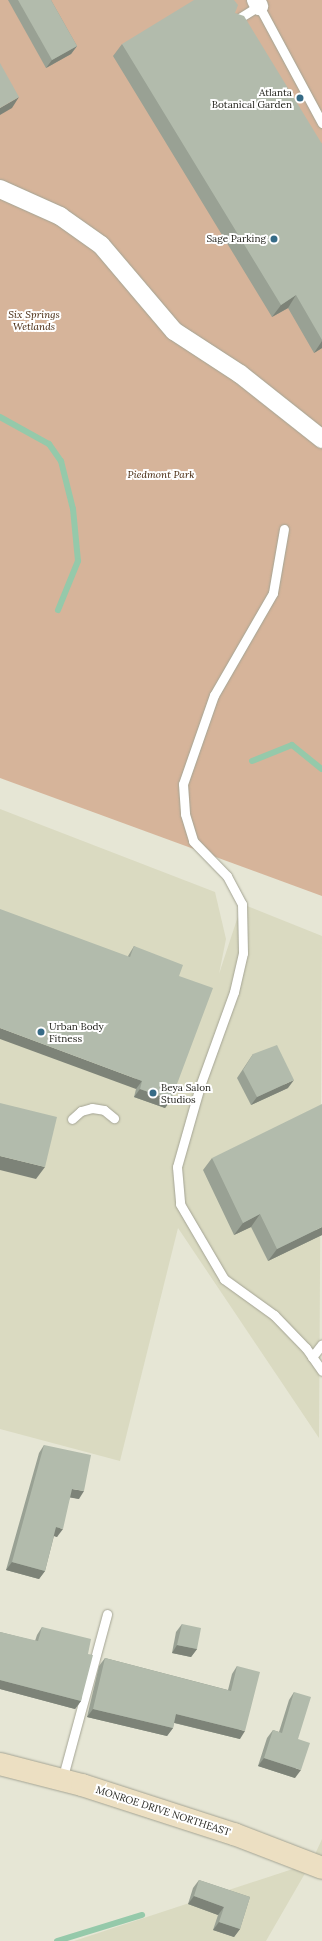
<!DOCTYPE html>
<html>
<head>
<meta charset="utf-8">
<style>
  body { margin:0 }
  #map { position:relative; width:322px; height:1941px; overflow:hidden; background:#e6e6d5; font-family:Lora,serif }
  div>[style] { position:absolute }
  .built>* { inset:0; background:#dadac1 }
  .green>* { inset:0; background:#d6b49a }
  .stream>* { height:6px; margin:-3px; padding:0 3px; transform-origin:3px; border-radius:3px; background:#95c9aa }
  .roads { filter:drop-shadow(0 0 1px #a4a494) drop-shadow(0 0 1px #a4a494) }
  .lane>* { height:9px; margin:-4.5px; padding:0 4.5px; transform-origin:4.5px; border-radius:4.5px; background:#fff }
  .street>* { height:18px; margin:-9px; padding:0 9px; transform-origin:9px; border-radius:9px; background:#fff }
  .secondary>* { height:22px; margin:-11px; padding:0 11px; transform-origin:11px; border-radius:11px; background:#ecdfc2 }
  .wall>* { inset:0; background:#99a194 }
  .shaded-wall>* { inset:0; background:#7d8378 }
  .building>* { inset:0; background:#b2bbac }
  .dots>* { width:11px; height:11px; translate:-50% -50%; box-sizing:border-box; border:2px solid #fff; border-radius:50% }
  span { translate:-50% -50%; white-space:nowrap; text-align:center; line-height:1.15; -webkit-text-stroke:4px #fff; paint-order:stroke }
  .poi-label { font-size:10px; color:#1f1f19 }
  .right { translate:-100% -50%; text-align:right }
  .left { translate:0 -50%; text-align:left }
  .park-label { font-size:10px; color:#45270d; font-style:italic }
  .street-label { font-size:10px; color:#1f1f19 }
</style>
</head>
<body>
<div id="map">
  <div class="built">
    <div style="clip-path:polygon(0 809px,215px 892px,226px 939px,219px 974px,242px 904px,322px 936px,319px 1438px,178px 1228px,120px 1461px,0 1429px)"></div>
    <div style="clip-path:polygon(322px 1839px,322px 1867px,311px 1863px,266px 1941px,74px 1941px,311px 1863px)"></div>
  </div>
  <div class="green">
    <div style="clip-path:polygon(0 0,322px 0,322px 896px,0 778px)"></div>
  </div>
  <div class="stream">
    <div style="left:0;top:417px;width:56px;rotate:28.9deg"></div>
    <div style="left:49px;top:444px;width:21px;rotate:55deg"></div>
    <div style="left:61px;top:461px;width:49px;rotate:76deg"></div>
    <div style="left:73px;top:509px;width:52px;rotate:84.5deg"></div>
    <div style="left:78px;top:561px;width:53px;rotate:112.2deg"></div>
    <div style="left:252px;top:761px;width:43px;rotate:-21.8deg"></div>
    <div style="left:292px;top:745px;width:38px;rotate:39deg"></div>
    <div style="left:57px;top:1941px;width:89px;rotate:-17deg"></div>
  </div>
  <div class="roads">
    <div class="lane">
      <div style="left:233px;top:22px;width:31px;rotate:-32deg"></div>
      <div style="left:259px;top:6px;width:133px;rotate:61.7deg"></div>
      <div style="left:284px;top:529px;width:65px;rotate:99.8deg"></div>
      <div style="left:273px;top:593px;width:118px;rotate:120deg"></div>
      <div style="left:214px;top:695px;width:94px;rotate:109.2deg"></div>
      <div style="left:183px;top:784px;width:30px;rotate:86deg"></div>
      <div style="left:185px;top:814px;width:28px;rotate:73deg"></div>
      <div style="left:193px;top:841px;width:49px;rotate:45.8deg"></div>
      <div style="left:227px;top:876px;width:32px;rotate:62deg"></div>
      <div style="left:242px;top:904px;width:49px;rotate:88.8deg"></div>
      <div style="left:243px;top:953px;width:40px;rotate:103deg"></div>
      <div style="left:234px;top:992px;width:100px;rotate:109.9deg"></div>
      <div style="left:200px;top:1086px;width:84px;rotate:105.9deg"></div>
      <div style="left:177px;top:1167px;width:37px;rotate:85deg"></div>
      <div style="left:180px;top:1204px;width:87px;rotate:59.6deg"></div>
      <div style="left:224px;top:1279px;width:62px;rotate:35.8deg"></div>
      <div style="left:274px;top:1315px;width:46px;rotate:45.9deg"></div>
      <div style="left:306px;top:1348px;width:28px;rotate:55deg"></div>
      <div style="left:72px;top:1119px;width:12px;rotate:-42deg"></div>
      <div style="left:81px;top:1111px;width:11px;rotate:-15deg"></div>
      <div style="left:92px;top:1108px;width:12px;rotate:9deg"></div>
      <div style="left:104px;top:1110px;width:13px;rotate:39deg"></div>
      <div style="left:312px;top:1357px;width:16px;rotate:-52deg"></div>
      <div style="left:62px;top:1780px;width:172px;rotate:-74.8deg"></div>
    </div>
    <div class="street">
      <div style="left:256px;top:0;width:7px;rotate:63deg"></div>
      <div style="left:0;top:189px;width:66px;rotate:24.2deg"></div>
      <div style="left:60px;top:216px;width:50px;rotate:35.3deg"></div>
      <div style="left:101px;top:245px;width:113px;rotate:49.7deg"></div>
      <div style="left:174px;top:331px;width:79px;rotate:33.1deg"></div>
      <div style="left:240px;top:374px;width:105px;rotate:38.4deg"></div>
    </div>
    <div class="secondary">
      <div style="left:0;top:1764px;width:85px;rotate:14.4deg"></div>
      <div style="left:82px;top:1785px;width:160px;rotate:17.9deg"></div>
      <div style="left:234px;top:1834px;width:94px;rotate:21.1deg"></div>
    </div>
  </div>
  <div class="wall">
    <div style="clip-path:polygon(8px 0,51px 0,77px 46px,71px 54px,46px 68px)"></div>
    <div style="clip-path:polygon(122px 44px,322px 144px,322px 348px,314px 353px,288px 308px,272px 317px,113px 56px)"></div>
    <div style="clip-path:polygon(134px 946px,179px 976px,171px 1100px,165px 1108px,134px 1097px,136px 1089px,128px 956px)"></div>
    <div style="clip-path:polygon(253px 1054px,288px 1088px,251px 1105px,237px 1078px)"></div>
    <div style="clip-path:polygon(212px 1158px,322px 1235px,268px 1261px,251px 1227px,234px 1235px,203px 1170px)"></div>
    <div style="clip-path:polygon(44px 1445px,79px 1499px,70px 1497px,57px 1537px,54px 1536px,45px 1571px,39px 1579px,6px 1570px,39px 1453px)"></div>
    <div style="clip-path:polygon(182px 1624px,197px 1649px,191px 1657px,172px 1653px,176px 1632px)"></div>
    <div style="clip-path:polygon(42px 1627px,88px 1654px,81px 1701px,75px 1709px,0 1689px,0 1632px,35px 1641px,37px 1635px)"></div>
    <div style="clip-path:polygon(105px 1658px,228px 1690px,232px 1674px,237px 1666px,240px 1739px,174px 1723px,173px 1728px,167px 1736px,87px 1717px,99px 1666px)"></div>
    <div style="clip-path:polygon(294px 1692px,298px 1739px,295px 1778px,258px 1766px,267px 1738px,273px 1730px,279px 1732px,289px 1700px)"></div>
    <div style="clip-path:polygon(199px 1880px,250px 1897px,240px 1929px,234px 1937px,213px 1930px,218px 1915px,188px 1904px,193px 1888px)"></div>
  </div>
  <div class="shaded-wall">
    <div style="clip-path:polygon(77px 46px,71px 54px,46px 68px,52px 60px)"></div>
    <div style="clip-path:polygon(19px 97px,12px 108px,0 115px,0 108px)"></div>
    <div style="clip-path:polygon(296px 295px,288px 308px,272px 317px,281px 305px)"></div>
    <div style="clip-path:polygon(322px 341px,322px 348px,314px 353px)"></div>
    <div style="clip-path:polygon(0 1028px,142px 1081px,136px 1089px,0 1039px)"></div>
    <div style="clip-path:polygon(294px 1080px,288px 1088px,251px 1105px,257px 1097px)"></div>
    <div style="clip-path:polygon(140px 1089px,171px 1100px,165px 1108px,134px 1097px)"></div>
    <div style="clip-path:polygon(0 1156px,45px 1167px,36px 1179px,0 1170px)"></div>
    <div style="clip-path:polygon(260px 1214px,251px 1227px,234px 1235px,243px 1223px)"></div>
    <div style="clip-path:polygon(322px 1227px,322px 1235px,268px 1261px,277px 1249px)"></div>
    <div style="clip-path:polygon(72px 1489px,84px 1491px,79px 1499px,67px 1497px)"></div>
    <div style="clip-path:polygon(56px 1527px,63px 1529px,57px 1537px,51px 1535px)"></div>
    <div style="clip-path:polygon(12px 1562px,45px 1571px,39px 1579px,6px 1570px)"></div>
    <div style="clip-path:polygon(177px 1645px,197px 1649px,191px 1657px,172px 1653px)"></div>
    <div style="clip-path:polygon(0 1680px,81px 1701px,75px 1709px,0 1689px)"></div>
    <div style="clip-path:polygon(93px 1709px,173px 1728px,167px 1736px,87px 1717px)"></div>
    <div style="clip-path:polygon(176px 1714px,245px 1731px,240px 1739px,171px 1722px)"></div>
    <div style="clip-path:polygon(264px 1758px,301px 1770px,295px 1778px,258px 1766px)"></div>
    <div style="clip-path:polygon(194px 1896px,224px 1907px,218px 1915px,188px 1904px)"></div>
    <div style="clip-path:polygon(219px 1922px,240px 1929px,234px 1937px,213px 1930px)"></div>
  </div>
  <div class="building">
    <div style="clip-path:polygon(18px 0,51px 0,77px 46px,52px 60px)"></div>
    <div style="clip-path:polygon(194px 0,234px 0,238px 5px,235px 13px,244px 16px,322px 144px,322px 340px,296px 295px,281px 305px,122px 44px)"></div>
    <div style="clip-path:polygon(0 63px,19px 97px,0 108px)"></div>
    <div style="clip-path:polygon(0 909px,130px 957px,134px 946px,183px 965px,179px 976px,213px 988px,171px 1100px,140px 1089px,142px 1081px,0 1028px)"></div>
    <div style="clip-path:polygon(277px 1045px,294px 1080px,257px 1097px,243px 1070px,253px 1054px)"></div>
    <div style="clip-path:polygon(0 1103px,57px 1117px,45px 1167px,0 1156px)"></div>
    <div style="clip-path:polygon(322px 1104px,322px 1227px,277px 1249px,260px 1214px,243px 1223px,212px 1158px)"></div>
    <div style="clip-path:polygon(44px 1445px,91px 1455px,84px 1491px,72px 1489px,63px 1529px,56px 1527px,45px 1571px,12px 1562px)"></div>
    <div style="clip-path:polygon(182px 1624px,201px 1628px,197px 1649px,177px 1645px)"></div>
    <div style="clip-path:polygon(42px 1627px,91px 1639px,88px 1654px,93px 1655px,81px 1701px,0 1680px,0 1632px,38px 1641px)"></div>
    <div style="clip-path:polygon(105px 1658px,231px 1691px,237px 1666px,260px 1672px,245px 1731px,176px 1714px,173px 1728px,93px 1709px)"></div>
    <div style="clip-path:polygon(294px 1692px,311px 1697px,298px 1739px,310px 1743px,301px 1770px,264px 1758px,273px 1730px,282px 1733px)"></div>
    <div style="clip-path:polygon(199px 1880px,250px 1897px,240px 1929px,219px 1922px,224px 1907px,194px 1896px)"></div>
  </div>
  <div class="dots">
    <div style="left:300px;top:98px;background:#366b87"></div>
    <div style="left:274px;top:239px;background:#366b87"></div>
    <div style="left:41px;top:1032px;background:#366b87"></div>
    <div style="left:153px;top:1093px;background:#366b87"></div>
  </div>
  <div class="poi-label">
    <span class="right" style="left:292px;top:98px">Atlanta<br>Botanical Garden</span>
    <span class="right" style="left:266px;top:239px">Sage Parking</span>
    <span class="left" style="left:49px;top:1032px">Urban Body<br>Fitness</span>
    <span class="left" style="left:161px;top:1093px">Beya Salon<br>Studios</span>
  </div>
  <div class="park-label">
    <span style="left:34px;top:320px">Six Springs<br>Wetlands</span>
    <span style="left:161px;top:475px">Piedmont Park</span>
  </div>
  <div class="street-label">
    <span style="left:163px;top:1811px;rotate:18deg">MONROE DRIVE NORTHEAST</span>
  </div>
</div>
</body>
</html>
